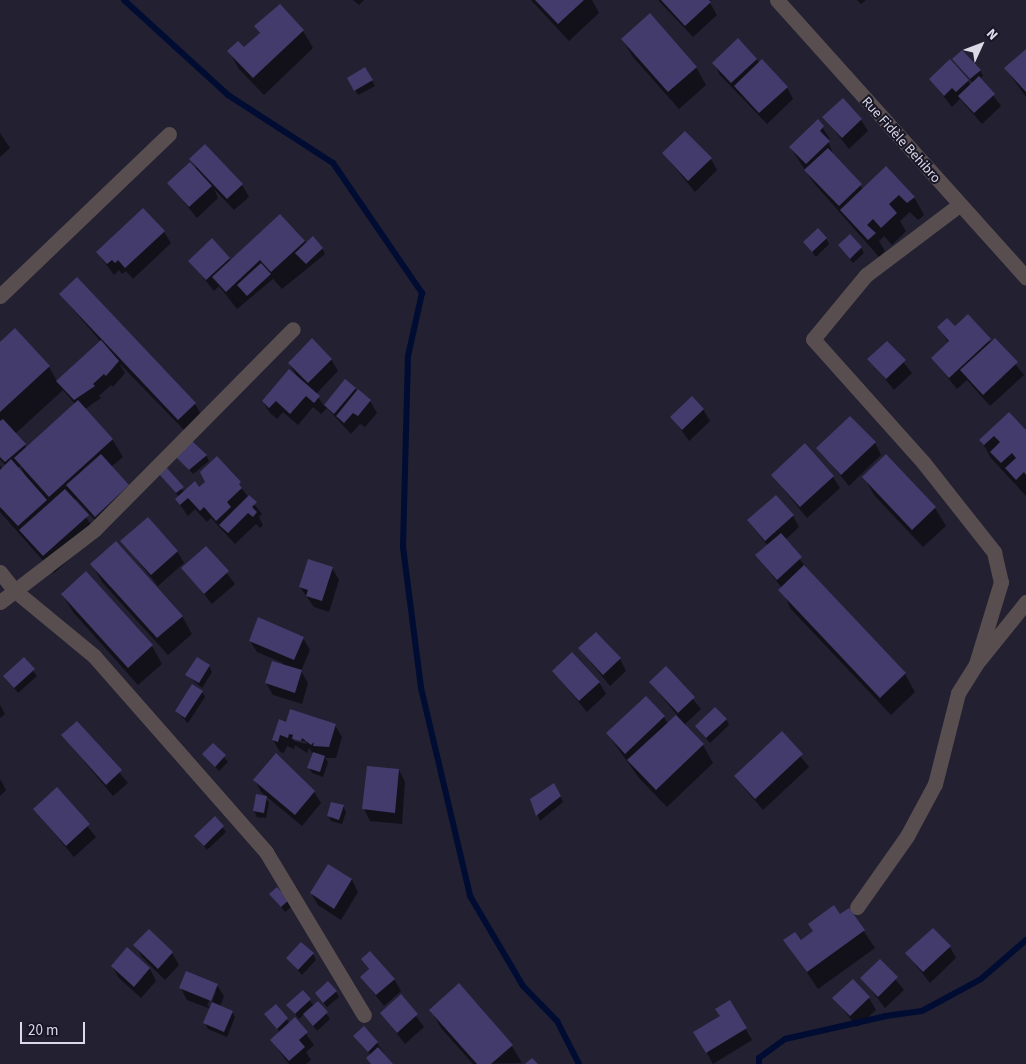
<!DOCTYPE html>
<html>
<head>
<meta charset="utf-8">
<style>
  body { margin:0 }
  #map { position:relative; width:1026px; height:1064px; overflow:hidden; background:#222031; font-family:"Source Sans 3",sans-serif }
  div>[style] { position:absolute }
  .shadow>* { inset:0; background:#0007 }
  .stream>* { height:6px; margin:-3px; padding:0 3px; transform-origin:3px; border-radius:3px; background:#010c33 }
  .building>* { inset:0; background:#433b6c }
  .minor>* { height:15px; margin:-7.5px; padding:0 7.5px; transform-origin:7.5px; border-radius:7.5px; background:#594e4f }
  span { translate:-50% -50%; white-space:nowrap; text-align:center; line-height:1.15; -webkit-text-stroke:4px #181627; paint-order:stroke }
  .street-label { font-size:14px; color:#dbdae6 }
  .north { position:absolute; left:956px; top:20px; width:50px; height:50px; -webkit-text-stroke:4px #181627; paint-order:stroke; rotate:47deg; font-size:14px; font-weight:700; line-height:20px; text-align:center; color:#dbdae6 }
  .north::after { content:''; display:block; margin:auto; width:18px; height:22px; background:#dbdae6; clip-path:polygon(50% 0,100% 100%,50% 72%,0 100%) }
  .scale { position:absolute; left:20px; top:1022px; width:65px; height:22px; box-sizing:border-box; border:2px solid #dbdae6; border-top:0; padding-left:6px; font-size:15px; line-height:18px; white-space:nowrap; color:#dbdae6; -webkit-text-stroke:4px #181627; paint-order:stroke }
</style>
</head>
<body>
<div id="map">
  <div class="shadow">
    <div style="clip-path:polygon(353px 0,364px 0,359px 5px)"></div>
    <div style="clip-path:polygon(531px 0,592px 0,599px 13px,569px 41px)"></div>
    <div style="clip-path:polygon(658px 0,711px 0,710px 3px,717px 15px,693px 37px)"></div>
    <div style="clip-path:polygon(857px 0,866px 0,861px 4px)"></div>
    <div style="clip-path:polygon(255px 26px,303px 31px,313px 48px,264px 95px,239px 69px,229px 51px,244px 49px,260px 34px)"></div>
    <div style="clip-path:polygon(622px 39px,696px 67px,706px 85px,679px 109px,633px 57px)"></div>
    <div style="clip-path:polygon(1026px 50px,1026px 97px,1006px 69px)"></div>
    <div style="clip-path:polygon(756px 59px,787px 87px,793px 99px,767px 124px,720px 75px,714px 63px)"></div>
    <div style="clip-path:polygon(953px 59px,980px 70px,983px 76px,980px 78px,1001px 106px,982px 124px,960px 99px,952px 107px,930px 79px,966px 77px,971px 86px,973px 83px)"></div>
    <div style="clip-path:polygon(365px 68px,375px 86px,358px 95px,348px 78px)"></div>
    <div style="clip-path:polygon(824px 117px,861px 120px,868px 131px,849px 149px)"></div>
    <div style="clip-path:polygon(818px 121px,830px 139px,828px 141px,834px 156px,863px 189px,914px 197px,924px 215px,918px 220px,910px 212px,900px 221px,906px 231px,892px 245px,884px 236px,879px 241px,885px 251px,879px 257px,813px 182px,790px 147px)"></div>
    <div style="clip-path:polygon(0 133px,10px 148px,0 157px)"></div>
    <div style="clip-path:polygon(663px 153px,711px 159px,717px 170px,695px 192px)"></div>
    <div style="clip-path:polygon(191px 159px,242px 185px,249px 197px,234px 210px,214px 189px,218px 198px,197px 218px,168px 183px,196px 168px)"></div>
    <div style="clip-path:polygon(164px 232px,171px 243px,133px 279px,126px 271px,122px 274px,119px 270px,114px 275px,97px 252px)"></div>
    <div style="clip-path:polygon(826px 238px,829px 244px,816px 257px,805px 242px)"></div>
    <div style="clip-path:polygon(304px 241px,322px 248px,325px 254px,282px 289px,273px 279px,237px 309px,219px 286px,214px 291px,190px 261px,229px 258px,231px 261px)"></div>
    <div style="clip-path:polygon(839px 246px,861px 248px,864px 253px,853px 263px)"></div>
    <div style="clip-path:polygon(evenodd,77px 279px,195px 404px,202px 416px,185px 431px,119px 363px,125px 373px,113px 387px,111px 385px,99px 396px,101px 398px,85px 409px,112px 439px,123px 457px,111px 467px,128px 486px,102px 528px,76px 499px,74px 501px,98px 534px,54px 573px,0 512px,0 465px,2px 469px,6px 466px,0 459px,0 344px,15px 330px,49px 367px,57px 381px,101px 342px,60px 294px,77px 279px,63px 390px,75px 404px,27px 448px,15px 434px,63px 390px,77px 279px,20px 466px,25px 475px,24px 476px,18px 468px,20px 466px)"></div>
    <div style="clip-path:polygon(938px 327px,955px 328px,991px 342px,995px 339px,1024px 375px,990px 406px,967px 380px,957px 389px,932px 358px,949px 343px)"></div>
    <div style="clip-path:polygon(887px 342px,912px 373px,894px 390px,869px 359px)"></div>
    <div style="clip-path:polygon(331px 359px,338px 371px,316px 394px,324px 406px,346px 381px,370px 401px,377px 413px,365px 427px,360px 424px,351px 434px,327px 408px,321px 414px,313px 407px,298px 425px,283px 412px,277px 419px,270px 413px,263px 402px,298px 378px,289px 363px)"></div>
    <div style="clip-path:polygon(703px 409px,710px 421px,689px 441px,672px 417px)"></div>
    <div style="clip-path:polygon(1009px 414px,1026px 432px,1026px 496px,991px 458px,981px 440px)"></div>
    <div style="clip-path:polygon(875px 443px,881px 455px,849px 486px,818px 448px)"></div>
    <div style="clip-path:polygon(206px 455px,209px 461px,193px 474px,178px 457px)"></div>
    <div style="clip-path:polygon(886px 456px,935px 508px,946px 526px,923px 547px,874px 495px,864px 477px)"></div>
    <div style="clip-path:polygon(217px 458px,262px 514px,259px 517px,263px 525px,260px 528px,256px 524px,235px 544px,211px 518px,207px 522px,195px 509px,188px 516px,176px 499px,179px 497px,160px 474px,185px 492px,199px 489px,206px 482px)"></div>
    <div style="clip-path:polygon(772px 475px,833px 477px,840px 488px,807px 518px)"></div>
    <div style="clip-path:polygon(793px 516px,799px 527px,785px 540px,808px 570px,905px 674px,915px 692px,891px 715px,790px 608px,782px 588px,757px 556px,768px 546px,748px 521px)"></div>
    <div style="clip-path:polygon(122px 541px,177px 551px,184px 563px,158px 586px)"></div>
    <div style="clip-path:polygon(206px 547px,235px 584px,212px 604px,183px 568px)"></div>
    <div style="clip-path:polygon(92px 564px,182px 616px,192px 634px,168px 655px,102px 582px)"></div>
    <div style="clip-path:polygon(332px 568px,339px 580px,329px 612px,314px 607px,300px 587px)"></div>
    <div style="clip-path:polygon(62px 594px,152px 646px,162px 664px,138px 685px,73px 612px)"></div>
    <div style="clip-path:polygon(303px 638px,310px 650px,301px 671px,308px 683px,302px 704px,273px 695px,266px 683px,283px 663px,257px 652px,250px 641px)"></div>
    <div style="clip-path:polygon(580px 649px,620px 659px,626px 671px,610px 686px)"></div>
    <div style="clip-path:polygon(24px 659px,37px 676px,18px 693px,5px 676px)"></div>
    <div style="clip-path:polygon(209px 666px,212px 672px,202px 688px,187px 675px)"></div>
    <div style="clip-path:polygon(666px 667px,701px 709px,684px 725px,703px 745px,713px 763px,667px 807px,639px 778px,607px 733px,664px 717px,668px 724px,677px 715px,650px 682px)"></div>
    <div style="clip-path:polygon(553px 671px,599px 682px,606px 694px,587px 712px)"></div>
    <div style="clip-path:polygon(202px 692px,205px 697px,188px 723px,176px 711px)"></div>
    <div style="clip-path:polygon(0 705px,5px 714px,0 718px)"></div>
    <div style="clip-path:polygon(726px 719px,729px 725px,710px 743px,696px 726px)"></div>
    <div style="clip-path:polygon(77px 723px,128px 783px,113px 796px,63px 736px)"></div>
    <div style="clip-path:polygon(evenodd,287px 723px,335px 725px,342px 737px,336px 758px,325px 758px,328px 762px,323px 777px,312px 773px,309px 768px,313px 754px,309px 748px,307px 753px,295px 745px,294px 749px,287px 746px,284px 753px,280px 752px,273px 740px,287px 723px,294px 738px,307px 742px,306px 744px,294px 741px,294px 738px)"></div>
    <div style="clip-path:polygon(782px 733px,809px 767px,763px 810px,735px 777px)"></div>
    <div style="clip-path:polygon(214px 745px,228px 762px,219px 771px,204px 754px)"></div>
    <div style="clip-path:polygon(399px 770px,405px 782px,402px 824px,370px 821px,364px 809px)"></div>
    <div style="clip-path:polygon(0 779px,6px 790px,0 796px)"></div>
    <div style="clip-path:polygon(255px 780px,314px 792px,321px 803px,302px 826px,261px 792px)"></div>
    <div style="clip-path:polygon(57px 789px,96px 837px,74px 857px,34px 809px)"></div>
    <div style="clip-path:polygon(557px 790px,563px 802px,540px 821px,532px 799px)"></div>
    <div style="clip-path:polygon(266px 797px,269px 803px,266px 818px,257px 817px,254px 811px)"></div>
    <div style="clip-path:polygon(343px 806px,346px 812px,342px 824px,331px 821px,328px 815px)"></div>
    <div style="clip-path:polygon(215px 818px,226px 832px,207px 850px,196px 836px)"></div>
    <div style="clip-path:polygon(329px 866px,352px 880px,358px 892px,341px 920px,318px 905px,311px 893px)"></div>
    <div style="clip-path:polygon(271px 894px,288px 901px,291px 907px,285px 912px)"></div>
    <div style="clip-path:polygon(849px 910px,875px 948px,818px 989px,785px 940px,801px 942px)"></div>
    <div style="clip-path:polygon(149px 931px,172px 953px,179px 965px,165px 980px,142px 957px,135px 945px)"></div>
    <div style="clip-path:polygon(950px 947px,956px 958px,930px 983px,907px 954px)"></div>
    <div style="clip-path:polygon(128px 949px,150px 969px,156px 981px,141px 998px,119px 978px,112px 966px)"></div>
    <div style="clip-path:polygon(313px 954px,316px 960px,302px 975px,287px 958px)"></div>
    <div style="clip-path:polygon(362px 959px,394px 979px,401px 991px,384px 1006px,361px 977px,369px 970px)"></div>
    <div style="clip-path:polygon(880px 961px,904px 990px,885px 1008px,862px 978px)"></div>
    <div style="clip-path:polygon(evenodd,217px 985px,224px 996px,220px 1007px,232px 1012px,235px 1017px,227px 1037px,208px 1029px,205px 1023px,211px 1009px,187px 1000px,181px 988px,217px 985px,214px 991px,216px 991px,210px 1007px,207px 1006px,214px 991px)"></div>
    <div style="clip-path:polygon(303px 992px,314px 1006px,318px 1002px,330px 1019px,317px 1031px,304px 1014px,299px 1019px,288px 1005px)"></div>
    <div style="clip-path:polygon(336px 992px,339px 997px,327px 1007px,319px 998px)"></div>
    <div style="clip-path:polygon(401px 996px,424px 1027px,405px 1044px,381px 1013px)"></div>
    <div style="clip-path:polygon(834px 998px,869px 998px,876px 1010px,857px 1027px)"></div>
    <div style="clip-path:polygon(730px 1002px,752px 1040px,713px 1064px,695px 1032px,721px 1017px)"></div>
    <div style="clip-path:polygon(276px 1005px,290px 1024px,295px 1019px,314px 1045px,306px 1052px,311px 1060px,306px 1064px,289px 1064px,271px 1040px,280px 1032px,266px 1014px)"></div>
    <div style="clip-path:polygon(431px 1010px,512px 1046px,522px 1063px,473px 1064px,441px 1028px)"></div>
    <div style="clip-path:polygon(364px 1028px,377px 1043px,391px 1064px,371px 1064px,367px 1058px,371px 1055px,358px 1041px)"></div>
  </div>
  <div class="stream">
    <div style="left:124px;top:0;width:141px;rotate:42.4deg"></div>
    <div style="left:228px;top:95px;width:125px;rotate:32.9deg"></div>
    <div style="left:333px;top:163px;width:158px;rotate:55.6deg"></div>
    <div style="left:422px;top:293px;width:65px;rotate:102.5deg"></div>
    <div style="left:408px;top:356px;width:191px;rotate:91.5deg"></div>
    <div style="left:403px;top:547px;width:142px;rotate:82.7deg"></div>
    <div style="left:421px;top:688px;width:214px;rotate:76.7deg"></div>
    <div style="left:470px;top:896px;width:104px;rotate:59.5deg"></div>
    <div style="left:523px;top:986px;width:49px;rotate:45.8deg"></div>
    <div style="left:557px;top:1021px;width:48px;rotate:62.9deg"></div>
    <div style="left:759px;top:1064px;width:6px;rotate:-90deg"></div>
    <div style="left:759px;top:1058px;width:32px;rotate:-36deg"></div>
    <div style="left:785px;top:1039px;width:104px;rotate:-12.8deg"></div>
    <div style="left:886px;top:1016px;width:36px;rotate:-8deg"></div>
    <div style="left:922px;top:1011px;width:67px;rotate:-28.5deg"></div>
    <div style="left:981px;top:979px;width:60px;rotate:-40.9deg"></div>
  </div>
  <div class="building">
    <div style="clip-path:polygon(535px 0,584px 0,558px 24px)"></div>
    <div style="clip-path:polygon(661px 0,709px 0,711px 2px,685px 26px)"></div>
    <div style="clip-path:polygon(280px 4px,304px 30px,253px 78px,227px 51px,238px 41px,244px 47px,260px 33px,254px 26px)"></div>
    <div style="clip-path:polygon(650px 13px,697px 67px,668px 92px,621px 39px)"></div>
    <div style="clip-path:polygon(738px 38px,757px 59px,731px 83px,712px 63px)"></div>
    <div style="clip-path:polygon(1026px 49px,1026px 92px,1004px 68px)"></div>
    <div style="clip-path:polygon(962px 50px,981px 70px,970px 79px,952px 59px)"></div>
    <div style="clip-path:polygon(762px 59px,788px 87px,759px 113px,734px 86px)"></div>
    <div style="clip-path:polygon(950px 59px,969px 80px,956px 92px,952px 88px,944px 96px,929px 79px)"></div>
    <div style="clip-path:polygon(365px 67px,373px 80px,354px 91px,347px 78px)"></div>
    <div style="clip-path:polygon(979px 76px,995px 94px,974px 113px,958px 96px)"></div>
    <div style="clip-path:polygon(843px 98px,862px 119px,842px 138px,822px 117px)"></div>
    <div style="clip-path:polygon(818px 119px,824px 126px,820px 131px,830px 141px,806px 164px,789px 147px)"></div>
    <div style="clip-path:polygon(685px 131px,712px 158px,688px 181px,662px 153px)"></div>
    <div style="clip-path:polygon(205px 144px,243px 184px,227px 199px,189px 159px)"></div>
    <div style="clip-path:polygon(828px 148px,862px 184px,839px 206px,804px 170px)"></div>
    <div style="clip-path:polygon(190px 162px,212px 186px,189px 207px,167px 183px)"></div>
    <div style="clip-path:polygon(886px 166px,915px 197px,907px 203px,899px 195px,889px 204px,897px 213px,881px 228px,873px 219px,867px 225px,876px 233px,868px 240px,840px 210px)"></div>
    <div style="clip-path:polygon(143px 208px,165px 231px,125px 268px,118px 260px,115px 263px,112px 260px,107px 264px,96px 252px)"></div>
    <div style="clip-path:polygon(280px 214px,305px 241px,271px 272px,260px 260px,226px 292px,212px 277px)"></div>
    <div style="clip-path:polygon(818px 228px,827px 238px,812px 252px,803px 242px)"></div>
    <div style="clip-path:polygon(850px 234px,862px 247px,850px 259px,838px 245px)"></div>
    <div style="clip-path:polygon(313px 236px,323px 248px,306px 264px,295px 253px)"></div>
    <div style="clip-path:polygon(212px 238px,230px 258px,206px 280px,188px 261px)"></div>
    <div style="clip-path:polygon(261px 263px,271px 274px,247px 296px,237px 285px)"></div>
    <div style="clip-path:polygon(77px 277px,196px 403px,178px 420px,59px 294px)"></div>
    <div style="clip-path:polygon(968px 314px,991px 339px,949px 378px,931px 358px,949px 341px,937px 327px,947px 318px,955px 326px)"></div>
    <div style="clip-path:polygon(15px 328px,50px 366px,0 412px,0 342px)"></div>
    <div style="clip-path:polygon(312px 338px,332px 359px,308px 383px,288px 363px)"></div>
    <div style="clip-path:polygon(995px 338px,1018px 362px,983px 395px,960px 370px)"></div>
    <div style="clip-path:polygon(101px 340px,119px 361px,106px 376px,104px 374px,93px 384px,95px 386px,74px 400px,56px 381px)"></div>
    <div style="clip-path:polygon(887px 341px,906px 360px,886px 379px,867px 359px)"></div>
    <div style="clip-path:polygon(289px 369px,320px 396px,314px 403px,306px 396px,290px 414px,276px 401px,269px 408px,262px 401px)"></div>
    <div style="clip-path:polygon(345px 379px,356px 388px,334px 414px,324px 405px)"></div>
    <div style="clip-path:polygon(358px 389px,371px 400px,358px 416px,353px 413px,344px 423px,336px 416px)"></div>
    <div style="clip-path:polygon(692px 396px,704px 409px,682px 430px,670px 417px)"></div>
    <div style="clip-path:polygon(78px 400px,113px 439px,49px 497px,14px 458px)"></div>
    <div style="clip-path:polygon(1009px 412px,1026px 430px,1026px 475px,1024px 472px,1016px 480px,1005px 468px,1016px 458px,1012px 453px,1001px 463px,990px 452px,1000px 442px,994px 436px,984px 445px,979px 440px)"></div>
    <div style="clip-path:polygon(850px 416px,876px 442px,841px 475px,816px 448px)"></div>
    <div style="clip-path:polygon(3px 419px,26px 444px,5px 462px,0 457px,0 421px)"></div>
    <div style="clip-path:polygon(192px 441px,207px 455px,189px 470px,176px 457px)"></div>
    <div style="clip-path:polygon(805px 443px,834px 476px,800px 507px,771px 475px)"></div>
    <div style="clip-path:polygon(101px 454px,129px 485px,95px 517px,66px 485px)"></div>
    <div style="clip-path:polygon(886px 454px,936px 507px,912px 530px,862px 477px)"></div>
    <div style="clip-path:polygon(217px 456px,241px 482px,239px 484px,242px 488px,227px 502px,231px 507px,216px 521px,204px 507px,200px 511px,188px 498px,180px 505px,175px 499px,195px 481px,199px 487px,205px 482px,200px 472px)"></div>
    <div style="clip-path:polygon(11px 459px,47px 500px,18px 526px,0 507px,0 470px)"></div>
    <div style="clip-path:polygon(166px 467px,184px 487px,176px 493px,159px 474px)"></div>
    <div style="clip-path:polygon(65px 489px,89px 515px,43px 556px,19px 530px)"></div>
    <div style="clip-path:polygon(249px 495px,257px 502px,252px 507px,257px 512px,253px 517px,248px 513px,228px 533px,219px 525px)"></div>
    <div style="clip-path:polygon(776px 495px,794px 515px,765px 541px,747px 520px)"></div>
    <div style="clip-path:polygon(148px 517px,178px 551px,151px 575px,120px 541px)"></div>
    <div style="clip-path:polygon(781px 533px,802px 557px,777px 580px,755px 555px)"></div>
    <div style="clip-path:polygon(116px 541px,183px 616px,157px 638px,90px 564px)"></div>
    <div style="clip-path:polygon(206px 546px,229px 571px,204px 594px,181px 568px)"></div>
    <div style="clip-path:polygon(308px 559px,333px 567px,322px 601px,306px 596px,308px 590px,299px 587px)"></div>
    <div style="clip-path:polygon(804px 565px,906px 673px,880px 698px,778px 590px)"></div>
    <div style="clip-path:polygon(86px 571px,153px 645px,128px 668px,61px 594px)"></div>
    <div style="clip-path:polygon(258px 617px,304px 637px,294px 660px,249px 641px)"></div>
    <div style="clip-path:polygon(596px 632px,621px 658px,603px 675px,578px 648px)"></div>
    <div style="clip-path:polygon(572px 652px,600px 682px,579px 701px,552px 671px)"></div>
    <div style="clip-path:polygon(24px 657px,35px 669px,14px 688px,3px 676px)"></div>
    <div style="clip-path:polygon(197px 657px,210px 665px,199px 683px,185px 675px)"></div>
    <div style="clip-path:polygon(272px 661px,302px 670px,295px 693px,265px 683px)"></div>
    <div style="clip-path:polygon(666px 666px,695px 697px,678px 713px,649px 682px)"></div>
    <div style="clip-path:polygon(192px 684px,203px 691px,185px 718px,175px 711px)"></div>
    <div style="clip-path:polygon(646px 696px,665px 716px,625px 754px,606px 733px)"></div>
    <div style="clip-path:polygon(715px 707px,727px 719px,706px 738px,695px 726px)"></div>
    <div style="clip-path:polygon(290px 709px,336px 724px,329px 747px,313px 746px,314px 742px,311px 745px,302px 738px,301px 741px,292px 739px,293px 735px,289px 734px,288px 738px,280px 735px,278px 742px,272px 740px,279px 719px,286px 722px)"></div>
    <div style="clip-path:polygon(676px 715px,704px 744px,656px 790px,627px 760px)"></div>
    <div style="clip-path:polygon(77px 721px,122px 770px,106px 785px,61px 735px)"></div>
    <div style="clip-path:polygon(782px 731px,803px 754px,755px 799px,734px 776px)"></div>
    <div style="clip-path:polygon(213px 743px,226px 755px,215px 767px,202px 754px)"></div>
    <div style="clip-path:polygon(313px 752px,325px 756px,320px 772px,307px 768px)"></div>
    <div style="clip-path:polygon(276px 753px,315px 791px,295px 815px,253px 780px)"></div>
    <div style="clip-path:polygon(367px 766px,399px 769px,395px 813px,362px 809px)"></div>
    <div style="clip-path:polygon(554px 783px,561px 796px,536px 816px,530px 799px)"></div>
    <div style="clip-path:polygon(57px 787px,90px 824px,66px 846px,33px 809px)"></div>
    <div style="clip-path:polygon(256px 794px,267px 796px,264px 813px,253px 811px)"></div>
    <div style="clip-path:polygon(331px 802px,344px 805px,339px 820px,327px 816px)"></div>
    <div style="clip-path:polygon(215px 816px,224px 826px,204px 846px,194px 836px)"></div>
    <div style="clip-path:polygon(328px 864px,352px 879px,334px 909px,310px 893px)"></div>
    <div style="clip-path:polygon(277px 887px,289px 900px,281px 907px,269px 894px)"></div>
    <div style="clip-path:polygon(834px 905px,840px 914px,849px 908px,865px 930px,807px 972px,783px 940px,795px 932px,801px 940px,813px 931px,808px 924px)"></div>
    <div style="clip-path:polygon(933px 928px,951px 946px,923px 972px,905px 953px)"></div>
    <div style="clip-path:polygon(149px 929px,173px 952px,158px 969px,133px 945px)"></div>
    <div style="clip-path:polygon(301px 942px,314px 953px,298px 970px,286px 958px)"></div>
    <div style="clip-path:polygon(127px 947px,150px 968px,134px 987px,111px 966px)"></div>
    <div style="clip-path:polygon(370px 951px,395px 979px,376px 995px,360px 977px,369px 969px,361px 959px)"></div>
    <div style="clip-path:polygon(880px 959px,898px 977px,878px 997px,860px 978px)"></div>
    <div style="clip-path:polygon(186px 971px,218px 984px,211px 1001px,179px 988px)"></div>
    <div style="clip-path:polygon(853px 979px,870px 997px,850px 1016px,832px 998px)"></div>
    <div style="clip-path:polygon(328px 981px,337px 991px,323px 1003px,315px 993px)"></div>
    <div style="clip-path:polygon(459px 983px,513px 1045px,491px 1064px,477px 1064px,429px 1010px)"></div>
    <div style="clip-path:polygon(303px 990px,311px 999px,295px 1014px,286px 1005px)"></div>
    <div style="clip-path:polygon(401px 994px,418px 1014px,397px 1033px,380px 1013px)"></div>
    <div style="clip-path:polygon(730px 1000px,747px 1028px,706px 1053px,693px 1032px,720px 1016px,715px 1009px)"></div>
    <div style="clip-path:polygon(318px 1001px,328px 1012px,313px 1026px,303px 1014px)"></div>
    <div style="clip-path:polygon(212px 1002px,233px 1011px,224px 1032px,203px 1023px)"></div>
    <div style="clip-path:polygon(276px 1004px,288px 1018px,277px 1029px,264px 1014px)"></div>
    <div style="clip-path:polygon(295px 1017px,308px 1032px,299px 1040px,305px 1047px,289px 1061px,270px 1040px)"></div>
    <div style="clip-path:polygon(364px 1026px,378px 1042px,368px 1052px,353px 1036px)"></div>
    <div style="clip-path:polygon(378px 1047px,393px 1064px,371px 1064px,366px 1058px)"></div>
    <div style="clip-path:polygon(532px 1058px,538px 1064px,525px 1064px)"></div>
  </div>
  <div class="minor">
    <div style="left:777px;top:0;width:373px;rotate:48.1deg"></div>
    <div style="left:959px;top:205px;width:116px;rotate:143deg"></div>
    <div style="left:866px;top:275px;width:83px;rotate:129.6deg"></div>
    <div style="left:813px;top:339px;width:165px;rotate:48.2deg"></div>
    <div style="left:923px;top:462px;width:115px;rotate:51.7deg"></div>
    <div style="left:994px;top:552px;width:31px;rotate:77deg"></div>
    <div style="left:1001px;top:582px;width:86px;rotate:107deg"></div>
    <div style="left:0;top:296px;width:234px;rotate:-43.8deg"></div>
    <div style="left:0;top:572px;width:23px;rotate:52deg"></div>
    <div style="left:14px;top:590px;width:104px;rotate:39.5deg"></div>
    <div style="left:94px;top:656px;width:261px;rotate:48.7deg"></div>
    <div style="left:266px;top:852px;width:190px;rotate:59deg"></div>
    <div style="left:0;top:602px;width:120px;rotate:-37.5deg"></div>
    <div style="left:95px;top:529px;width:281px;rotate:-45.3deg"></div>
    <div style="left:857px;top:907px;width:87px;rotate:-54.8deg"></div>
    <div style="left:907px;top:836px;width:59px;rotate:-61.7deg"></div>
    <div style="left:935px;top:784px;width:94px;rotate:-75.8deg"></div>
    <div style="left:958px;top:693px;width:34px;rotate:-58deg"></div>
    <div style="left:976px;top:664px;width:80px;rotate:-51.1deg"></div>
  </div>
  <div class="street-label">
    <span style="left:901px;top:140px;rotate:48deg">Rue Fidèle Behibro</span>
  </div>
  <div class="north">N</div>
  <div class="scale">20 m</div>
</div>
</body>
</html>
